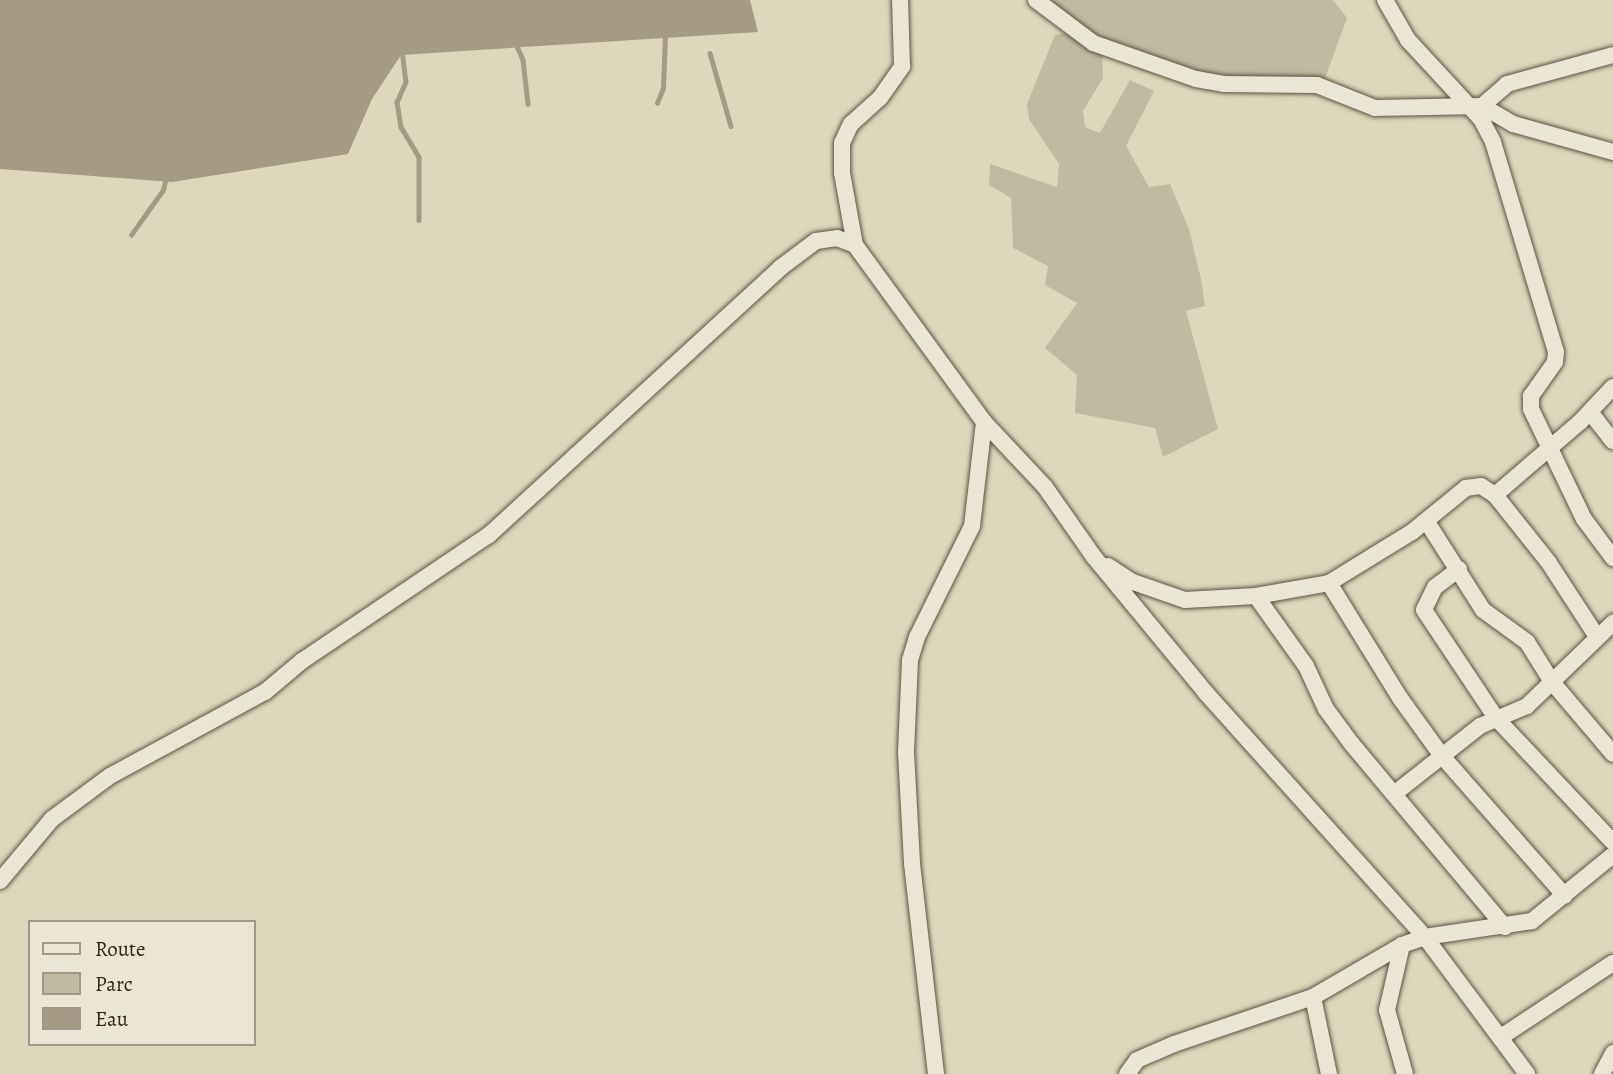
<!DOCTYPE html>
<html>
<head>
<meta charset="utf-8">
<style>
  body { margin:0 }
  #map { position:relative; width:1613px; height:1074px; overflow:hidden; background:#ded7bd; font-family:Alegreya,serif }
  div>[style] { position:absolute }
  .green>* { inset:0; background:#c1b9a2 }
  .water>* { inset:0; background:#a49a86 }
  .stream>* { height:4.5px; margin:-2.25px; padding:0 2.25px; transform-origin:2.25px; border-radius:2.25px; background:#a49a86 }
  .roads { filter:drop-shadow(0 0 2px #5e5244) drop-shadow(0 0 2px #5e5244) }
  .minor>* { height:16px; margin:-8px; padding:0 8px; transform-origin:8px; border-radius:8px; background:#eae5d4 }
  span { translate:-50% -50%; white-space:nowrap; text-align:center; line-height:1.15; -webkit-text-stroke:7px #eae5d4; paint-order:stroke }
  .legend { position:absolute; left:28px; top:920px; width:228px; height:126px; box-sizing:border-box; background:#eae5d4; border:2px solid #a1988a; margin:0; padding:9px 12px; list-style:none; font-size:21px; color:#34251c }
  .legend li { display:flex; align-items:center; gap:14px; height:35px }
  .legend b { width:35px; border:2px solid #a1988a }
</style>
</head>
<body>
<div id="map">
  <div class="green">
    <div style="clip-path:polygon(1040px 0,1333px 0,1347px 18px,1324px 81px,1189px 73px,1102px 43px,1103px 78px,1083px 111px,1085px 127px,1100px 133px,1130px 80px,1154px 91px,1126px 146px,1149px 187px,1170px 184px,1189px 229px,1201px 279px,1205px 306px,1186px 311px,1218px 429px,1163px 457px,1155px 428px,1075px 413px,1077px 375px,1045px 348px,1077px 303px,1045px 285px,1048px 266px,1013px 248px,1011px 198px,989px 185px,990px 164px,1057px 187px,1059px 164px,1029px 119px,1027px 104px,1055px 35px,1081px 30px)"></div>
  </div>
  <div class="water">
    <div style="clip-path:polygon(0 0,750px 0,758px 32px,401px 55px,372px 99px,348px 154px,172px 182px,0 169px)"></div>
  </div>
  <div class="stream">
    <div style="left:516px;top:44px;width:17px;rotate:66deg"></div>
    <div style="left:523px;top:60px;width:44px;rotate:83.5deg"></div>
    <div style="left:402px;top:50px;width:32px;rotate:83deg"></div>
    <div style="left:406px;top:82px;width:22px;rotate:114deg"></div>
    <div style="left:397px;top:102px;width:25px;rotate:81deg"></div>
    <div style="left:401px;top:127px;width:35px;rotate:59deg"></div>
    <div style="left:419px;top:157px;width:63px;rotate:90deg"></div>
    <div style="left:710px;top:53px;width:76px;rotate:74deg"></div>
    <div style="left:657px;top:103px;width:16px;rotate:-68deg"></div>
    <div style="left:663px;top:88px;width:53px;rotate:-87.8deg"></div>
    <div style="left:131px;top:235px;width:55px;rotate:-54.6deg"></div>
    <div style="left:163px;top:190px;width:13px;rotate:-77deg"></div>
  </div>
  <div class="roads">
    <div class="minor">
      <div style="left:1036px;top:0;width:71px;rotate:37deg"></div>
      <div style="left:1093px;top:43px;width:109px;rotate:19.3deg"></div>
      <div style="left:1196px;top:79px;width:28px;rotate:10deg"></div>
      <div style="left:1224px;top:84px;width:93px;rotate:0.6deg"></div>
      <div style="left:1317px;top:85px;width:62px;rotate:21.6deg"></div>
      <div style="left:1375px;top:108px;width:107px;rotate:-1.1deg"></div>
      <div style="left:1482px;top:106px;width:36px;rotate:30deg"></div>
      <div style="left:1513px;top:124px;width:104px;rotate:15.6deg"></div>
      <div style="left:1385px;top:0;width:46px;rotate:60.1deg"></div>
      <div style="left:1408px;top:40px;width:108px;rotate:47.3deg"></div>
      <div style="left:1481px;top:119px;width:26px;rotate:62deg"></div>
      <div style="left:1493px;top:142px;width:219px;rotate:73.3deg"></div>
      <div style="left:1556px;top:352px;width:10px;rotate:96deg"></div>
      <div style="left:1555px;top:362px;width:42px;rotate:125.2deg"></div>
      <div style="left:1531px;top:396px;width:13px;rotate:90deg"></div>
      <div style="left:1531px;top:409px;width:122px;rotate:64.3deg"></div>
      <div style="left:1584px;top:519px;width:49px;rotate:53.4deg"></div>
      <div style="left:1482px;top:106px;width:33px;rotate:-41deg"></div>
      <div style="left:1507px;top:84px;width:110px;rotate:-15.3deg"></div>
      <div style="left:855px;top:245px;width:73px;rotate:-100.2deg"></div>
      <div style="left:842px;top:173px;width:30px;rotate:-90deg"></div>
      <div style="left:842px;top:143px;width:21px;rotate:-65deg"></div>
      <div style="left:851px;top:124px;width:39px;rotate:-42deg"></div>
      <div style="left:880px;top:98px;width:39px;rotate:-55deg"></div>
      <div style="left:902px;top:66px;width:66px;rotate:-91.7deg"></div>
      <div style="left:1590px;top:412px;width:37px;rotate:52deg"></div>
      <div style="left:1495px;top:495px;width:87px;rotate:51.5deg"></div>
      <div style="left:1549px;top:563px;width:86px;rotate:56.9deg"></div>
      <div style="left:1427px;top:522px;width:104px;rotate:57.5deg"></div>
      <div style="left:1483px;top:610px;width:54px;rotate:36deg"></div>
      <div style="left:1527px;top:642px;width:47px;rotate:58deg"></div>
      <div style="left:1552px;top:682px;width:94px;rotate:49.7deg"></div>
      <div style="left:1108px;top:566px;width:30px;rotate:33deg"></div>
      <div style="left:1133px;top:582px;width:55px;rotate:19.1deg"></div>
      <div style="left:1185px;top:600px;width:71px;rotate:-3.2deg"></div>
      <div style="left:1256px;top:596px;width:74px;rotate:-10.1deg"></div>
      <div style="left:1329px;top:583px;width:97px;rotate:-31.6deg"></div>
      <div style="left:1412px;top:532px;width:70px;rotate:-39.2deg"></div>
      <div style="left:1466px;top:488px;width:15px;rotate:-8deg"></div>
      <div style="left:1481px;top:486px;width:17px;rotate:33deg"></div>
      <div style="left:1495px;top:495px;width:112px;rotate:-40.7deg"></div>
      <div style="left:1580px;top:422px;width:48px;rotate:-46.7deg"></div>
      <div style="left:1459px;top:569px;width:30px;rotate:143deg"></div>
      <div style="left:1435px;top:587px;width:25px;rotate:116deg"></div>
      <div style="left:1424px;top:610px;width:130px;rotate:56.3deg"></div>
      <div style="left:1496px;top:718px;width:170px;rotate:46.7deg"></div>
      <div style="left:1329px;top:583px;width:135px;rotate:58.3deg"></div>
      <div style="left:1400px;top:698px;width:72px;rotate:54.1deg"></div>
      <div style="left:1442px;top:756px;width:186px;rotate:48.7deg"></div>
      <div style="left:1256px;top:596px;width:86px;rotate:54.5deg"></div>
      <div style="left:1306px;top:666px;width:47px;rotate:65.1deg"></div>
      <div style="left:1326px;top:709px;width:42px;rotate:53.7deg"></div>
      <div style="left:1351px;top:743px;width:240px;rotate:50.1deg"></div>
      <div style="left:1394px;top:794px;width:110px;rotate:-38.3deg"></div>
      <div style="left:1480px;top:726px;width:51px;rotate:-23.1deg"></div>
      <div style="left:1527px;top:706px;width:120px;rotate:-44deg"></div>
      <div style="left:0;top:881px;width:81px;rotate:-50deg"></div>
      <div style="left:52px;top:819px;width:72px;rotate:-36.6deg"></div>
      <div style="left:110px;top:776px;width:176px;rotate:-28.5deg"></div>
      <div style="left:265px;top:692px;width:48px;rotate:-40deg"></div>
      <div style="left:302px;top:661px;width:225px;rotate:-34deg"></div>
      <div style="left:489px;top:535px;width:395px;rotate:-42.5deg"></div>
      <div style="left:780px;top:268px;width:45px;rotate:-36.9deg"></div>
      <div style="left:816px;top:241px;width:21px;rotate:-8deg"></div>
      <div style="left:837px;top:238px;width:19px;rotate:21deg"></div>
      <div style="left:855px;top:245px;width:219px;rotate:53.9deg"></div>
      <div style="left:984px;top:422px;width:89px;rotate:46.8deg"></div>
      <div style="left:1045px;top:487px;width:85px;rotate:55deg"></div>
      <div style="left:1094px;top:557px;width:176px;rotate:50.5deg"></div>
      <div style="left:1206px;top:693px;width:328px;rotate:48.1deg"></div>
      <div style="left:1425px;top:937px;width:171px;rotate:53.3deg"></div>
      <div style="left:1402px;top:945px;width:67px;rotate:103deg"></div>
      <div style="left:1387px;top:1010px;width:66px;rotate:74.3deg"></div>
      <div style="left:1313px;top:997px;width:79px;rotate:78.3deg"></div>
      <div style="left:1501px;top:1037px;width:134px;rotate:-33.5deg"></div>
      <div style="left:936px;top:1074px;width:212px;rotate:-96.5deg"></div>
      <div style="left:912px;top:863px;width:111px;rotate:-93.1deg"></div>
      <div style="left:906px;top:752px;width:92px;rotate:-87.5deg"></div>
      <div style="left:910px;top:660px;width:24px;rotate:-73deg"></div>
      <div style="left:917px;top:637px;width:124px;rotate:-63.6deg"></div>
      <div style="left:972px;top:526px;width:105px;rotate:-83.4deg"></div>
      <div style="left:1127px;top:1074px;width:17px;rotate:-54deg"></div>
      <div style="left:1137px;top:1060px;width:40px;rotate:-23.4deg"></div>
      <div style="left:1174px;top:1044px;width:147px;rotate:-18.7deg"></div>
      <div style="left:1313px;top:997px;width:103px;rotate:-30.3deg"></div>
      <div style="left:1402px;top:945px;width:24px;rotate:-19deg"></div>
      <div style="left:1425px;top:937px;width:108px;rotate:-8.5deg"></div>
      <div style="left:1532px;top:921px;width:104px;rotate:-39.2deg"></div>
      <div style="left:1602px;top:1074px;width:24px;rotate:-62deg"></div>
    </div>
  </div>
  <ul class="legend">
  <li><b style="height:9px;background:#eae5d4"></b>Route</li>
  <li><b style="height:19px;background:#c1b9a2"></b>Parc</li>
  <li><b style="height:19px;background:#a49a86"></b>Eau</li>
  </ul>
</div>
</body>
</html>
